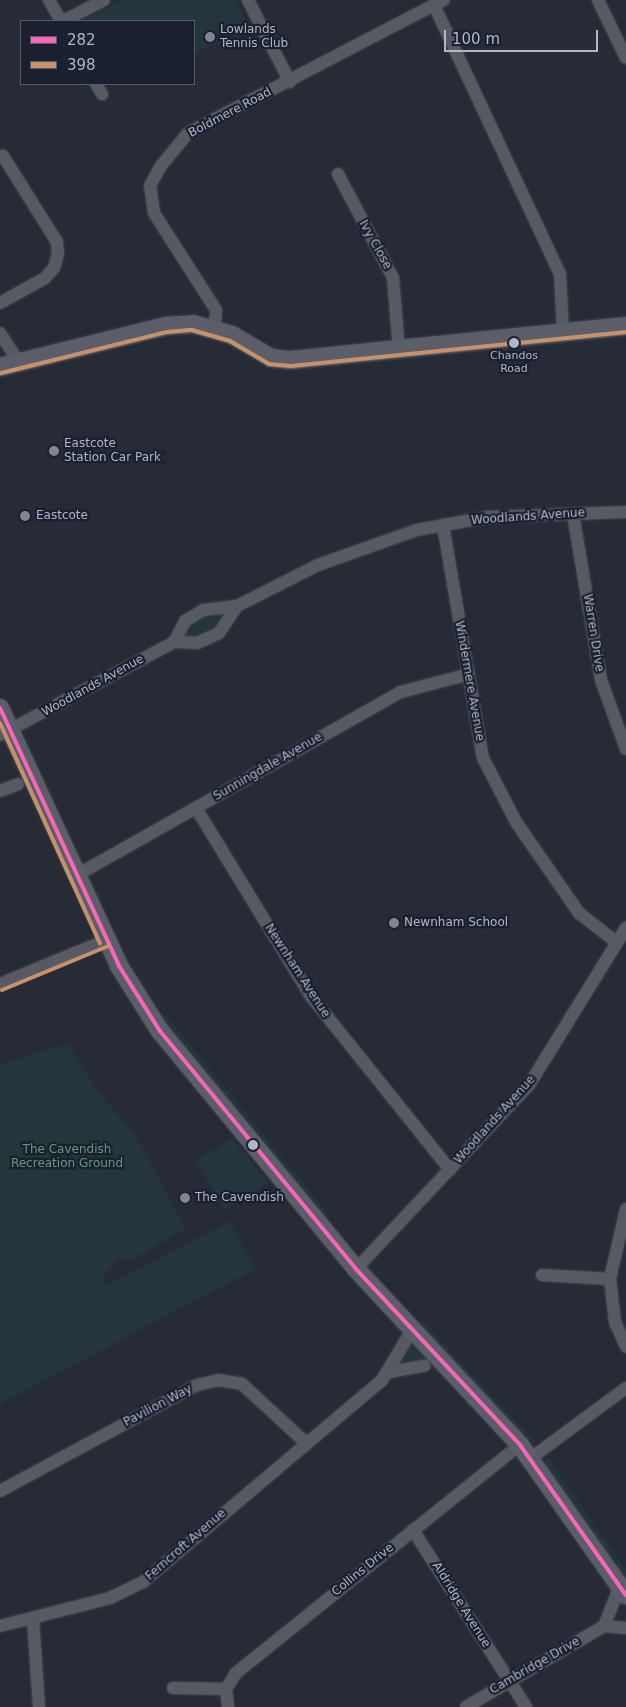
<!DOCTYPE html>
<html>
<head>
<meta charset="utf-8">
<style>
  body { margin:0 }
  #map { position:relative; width:626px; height:1707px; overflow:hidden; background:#272b35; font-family:"DejaVu Sans",sans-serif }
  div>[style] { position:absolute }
  .green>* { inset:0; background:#24353b }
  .roads { filter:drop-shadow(0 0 1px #43464e) drop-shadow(0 0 1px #43464e) }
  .street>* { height:12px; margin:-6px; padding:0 6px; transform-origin:6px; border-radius:6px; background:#575a63 }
  .secondary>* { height:18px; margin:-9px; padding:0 9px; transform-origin:9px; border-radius:9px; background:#5b5e68 }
  .bus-1>* { height:4px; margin:-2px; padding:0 2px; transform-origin:2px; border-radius:2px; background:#fa66b7 }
  .bus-2>* { height:4px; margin:-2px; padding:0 2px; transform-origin:2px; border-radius:2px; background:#c7916a }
  .dots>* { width:14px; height:14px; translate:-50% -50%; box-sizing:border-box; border:2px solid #1a2030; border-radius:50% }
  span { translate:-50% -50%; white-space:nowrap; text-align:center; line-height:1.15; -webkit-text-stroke:4.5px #1a2030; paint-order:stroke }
  .bus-label { font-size:11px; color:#b0b6c7 }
  .poi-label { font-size:12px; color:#b0b6c7 }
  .left { translate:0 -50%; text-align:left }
  .street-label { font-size:12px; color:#b0b6c7 }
  .park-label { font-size:12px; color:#66997a }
  .legend { position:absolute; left:20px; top:20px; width:175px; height:65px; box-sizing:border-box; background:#1a2030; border:1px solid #565c6c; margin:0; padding:6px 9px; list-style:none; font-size:15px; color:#b0b6c7 }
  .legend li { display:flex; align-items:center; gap:10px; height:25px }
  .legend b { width:25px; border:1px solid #565c6c }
  .scale { position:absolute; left:444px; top:30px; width:154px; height:22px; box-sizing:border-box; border:2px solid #b0b6c7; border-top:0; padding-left:6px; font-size:15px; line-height:18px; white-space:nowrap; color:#b0b6c7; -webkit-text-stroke:4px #1a2030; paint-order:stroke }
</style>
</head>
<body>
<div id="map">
  <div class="green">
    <div style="clip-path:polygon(121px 0,236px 0,249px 26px,194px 54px,194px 21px,80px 21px)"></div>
    <div style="clip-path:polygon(224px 613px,225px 625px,199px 639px,186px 637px,183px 633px,198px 615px)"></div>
    <div style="clip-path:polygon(166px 1015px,327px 1212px,327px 1224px,158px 1018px)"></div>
    <div style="clip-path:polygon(68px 1044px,98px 1092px,135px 1134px,186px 1229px,131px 1260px,120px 1258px,104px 1276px,104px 1286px,230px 1221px,255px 1269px,0 1404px,0 1064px)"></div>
    <div style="clip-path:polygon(232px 1139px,269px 1183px,224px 1210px,195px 1160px)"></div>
    <div style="clip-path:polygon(423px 1320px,446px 1346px,536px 1442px,529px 1447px,419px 1324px)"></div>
    <div style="clip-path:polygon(409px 1340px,428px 1360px,398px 1363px)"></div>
    <div style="clip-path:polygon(548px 1458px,626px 1570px,626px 1583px,543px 1463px)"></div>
  </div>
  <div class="roads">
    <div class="street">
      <div style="left:49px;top:0;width:24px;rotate:60deg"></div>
      <div style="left:248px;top:0;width:92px;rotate:62.9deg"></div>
      <div style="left:598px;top:0;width:64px;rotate:64.2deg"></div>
      <div style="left:434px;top:5px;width:297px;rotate:64.9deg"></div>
      <div style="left:560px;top:274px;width:58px;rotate:87deg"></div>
      <div style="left:63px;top:21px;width:46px;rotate:-27.1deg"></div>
      <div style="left:96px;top:84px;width:12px;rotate:59deg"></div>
      <div style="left:338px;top:174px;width:118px;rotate:62.1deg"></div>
      <div style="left:393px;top:278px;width:72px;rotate:85.2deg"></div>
      <div style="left:0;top:303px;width:51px;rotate:-29.1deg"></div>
      <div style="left:45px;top:278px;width:13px;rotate:-48deg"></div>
      <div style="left:54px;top:268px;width:15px;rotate:-74deg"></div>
      <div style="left:58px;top:254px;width:12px;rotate:-95deg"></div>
      <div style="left:57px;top:242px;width:102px;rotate:-122.1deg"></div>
      <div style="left:215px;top:328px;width:18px;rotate:-87deg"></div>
      <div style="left:216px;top:310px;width:115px;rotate:-122.6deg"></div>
      <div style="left:154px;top:213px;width:27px;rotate:-98deg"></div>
      <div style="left:150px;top:186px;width:21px;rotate:-62deg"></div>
      <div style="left:160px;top:167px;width:44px;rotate:-50.5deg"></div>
      <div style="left:188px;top:133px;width:288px;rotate:-27.5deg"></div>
      <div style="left:0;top:333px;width:35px;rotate:57deg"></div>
      <div style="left:573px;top:514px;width:168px;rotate:80.4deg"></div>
      <div style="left:601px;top:680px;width:73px;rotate:70.1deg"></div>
      <div style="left:443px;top:525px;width:236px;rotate:80.3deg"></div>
      <div style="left:483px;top:758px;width:72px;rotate:62.7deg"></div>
      <div style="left:516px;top:822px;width:111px;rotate:55.3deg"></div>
      <div style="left:579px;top:913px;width:47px;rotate:38.1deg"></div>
      <div style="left:174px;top:642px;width:24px;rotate:-62deg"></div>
      <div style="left:185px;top:621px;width:21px;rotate:-31deg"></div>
      <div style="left:203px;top:610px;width:34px;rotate:-7deg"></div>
      <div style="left:237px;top:606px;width:91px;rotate:-26.8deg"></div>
      <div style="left:318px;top:565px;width:105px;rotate:-19.5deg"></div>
      <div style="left:417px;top:530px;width:72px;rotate:-10.4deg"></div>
      <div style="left:488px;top:517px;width:138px;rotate:-2.1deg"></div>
      <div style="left:0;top:735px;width:197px;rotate:-28.1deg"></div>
      <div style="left:174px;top:642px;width:23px;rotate:2deg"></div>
      <div style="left:197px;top:643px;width:24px;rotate:-24deg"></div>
      <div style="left:219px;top:633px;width:32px;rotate:-56deg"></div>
      <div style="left:0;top:791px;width:19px;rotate:-21deg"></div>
      <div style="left:196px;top:808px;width:219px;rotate:58.6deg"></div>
      <div style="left:310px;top:995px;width:224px;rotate:51.3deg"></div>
      <div style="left:77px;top:875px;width:372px;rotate:-29.5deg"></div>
      <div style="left:401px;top:692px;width:67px;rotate:-14.7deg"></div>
      <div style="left:0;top:984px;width:115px;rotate:-22.5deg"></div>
      <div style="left:626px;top:1209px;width:72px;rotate:102.9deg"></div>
      <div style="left:610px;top:1279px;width:43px;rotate:83.4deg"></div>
      <div style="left:615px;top:1322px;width:27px;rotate:66deg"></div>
      <div style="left:356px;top:1269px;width:253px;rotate:-46.8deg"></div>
      <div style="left:529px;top:1085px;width:185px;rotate:-58.3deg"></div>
      <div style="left:542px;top:1275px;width:68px;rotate:3.4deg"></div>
      <div style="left:389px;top:1372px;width:36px;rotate:-10deg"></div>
      <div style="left:531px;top:1458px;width:118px;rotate:-36.4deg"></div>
      <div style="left:0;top:1491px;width:224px;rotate:-28.3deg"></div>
      <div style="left:197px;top:1385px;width:22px;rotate:-13deg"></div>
      <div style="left:218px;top:1380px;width:24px;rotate:9deg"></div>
      <div style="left:242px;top:1384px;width:88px;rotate:42.7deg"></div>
      <div style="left:413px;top:1530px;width:210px;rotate:57.4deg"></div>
      <div style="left:33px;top:1619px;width:88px;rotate:86.1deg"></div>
      <div style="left:0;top:1626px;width:114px;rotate:-14.3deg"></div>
      <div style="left:110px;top:1598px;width:37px;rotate:-26deg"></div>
      <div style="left:143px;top:1582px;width:313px;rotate:-40.2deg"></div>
      <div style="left:382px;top:1380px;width:58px;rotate:-59deg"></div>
      <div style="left:604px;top:1626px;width:22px;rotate:5deg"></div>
      <div style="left:173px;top:1688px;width:53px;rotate:1.1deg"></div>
      <div style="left:228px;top:1707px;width:18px;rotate:-96deg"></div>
      <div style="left:226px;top:1689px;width:19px;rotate:-58deg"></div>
      <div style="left:236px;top:1673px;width:364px;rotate:-38.8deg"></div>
      <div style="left:466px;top:1707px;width:160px;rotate:-30.4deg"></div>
      <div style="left:604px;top:1626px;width:43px;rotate:-68.2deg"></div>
    </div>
    <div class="secondary">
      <div style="left:0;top:367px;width:171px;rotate:-13.9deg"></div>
      <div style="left:166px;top:326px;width:27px;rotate:-4deg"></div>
      <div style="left:193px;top:324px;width:41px;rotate:15.8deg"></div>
      <div style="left:232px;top:335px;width:45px;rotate:30.5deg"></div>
      <div style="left:271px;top:358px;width:20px;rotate:6deg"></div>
      <div style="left:291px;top:360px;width:337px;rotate:-5.8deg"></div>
      <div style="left:0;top:708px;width:284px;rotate:65.2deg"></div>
      <div style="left:119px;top:966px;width:77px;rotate:57.8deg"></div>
      <div style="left:160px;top:1031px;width:308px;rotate:50.5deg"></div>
      <div style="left:356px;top:1269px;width:241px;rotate:47deg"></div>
      <div style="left:520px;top:1445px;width:184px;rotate:54.8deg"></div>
    </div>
  </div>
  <div class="bus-1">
    <div style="left:0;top:708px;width:284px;rotate:65.2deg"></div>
    <div style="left:119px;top:966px;width:77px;rotate:57.8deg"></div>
    <div style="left:160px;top:1031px;width:308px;rotate:50.5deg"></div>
    <div style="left:356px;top:1269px;width:241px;rotate:47deg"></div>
    <div style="left:520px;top:1445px;width:184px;rotate:54.8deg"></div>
  </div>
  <div class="bus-2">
    <div style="left:1px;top:373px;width:171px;rotate:-13.9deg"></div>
    <div style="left:167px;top:332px;width:25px;rotate:-5deg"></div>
    <div style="left:192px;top:330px;width:40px;rotate:16deg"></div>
    <div style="left:230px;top:341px;width:45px;rotate:30.5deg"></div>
    <div style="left:269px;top:364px;width:22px;rotate:5deg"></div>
    <div style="left:291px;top:366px;width:337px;rotate:-5.8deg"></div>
    <div style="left:0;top:723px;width:242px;rotate:65.6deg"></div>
    <div style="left:2px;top:990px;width:115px;rotate:-22.5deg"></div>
  </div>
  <div class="dots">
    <div style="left:210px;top:37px;background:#808594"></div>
    <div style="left:514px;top:343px;background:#b0b6c7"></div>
    <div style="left:54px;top:451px;background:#808594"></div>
    <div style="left:25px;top:516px;background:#808594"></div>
    <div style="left:394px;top:923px;background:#808594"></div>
    <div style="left:253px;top:1145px;background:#b0b6c7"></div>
    <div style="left:185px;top:1198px;background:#808594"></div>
  </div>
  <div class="bus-label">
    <span style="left:514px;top:363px">Chandos<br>Road</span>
  </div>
  <div class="poi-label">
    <span class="left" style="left:220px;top:37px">Lowlands<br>Tennis Club</span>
    <span class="left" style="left:64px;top:451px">Eastcote<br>Station Car Park</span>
    <span class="left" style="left:36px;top:516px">Eastcote</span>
    <span class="left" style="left:404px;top:923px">Newnham School</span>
    <span class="left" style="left:195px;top:1198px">The Cavendish</span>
  </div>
  <div class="street-label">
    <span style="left:230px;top:113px;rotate:-28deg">Boldmere Road</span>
    <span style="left:375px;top:245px;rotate:61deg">Ivy Close</span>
    <span style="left:528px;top:517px;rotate:-4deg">Woodlands Avenue</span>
    <span style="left:593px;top:633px;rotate:81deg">Warren Drive</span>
    <span style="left:469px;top:681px;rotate:80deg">Windermere Avenue</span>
    <span style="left:93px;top:686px;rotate:-29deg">Woodlands Avenue</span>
    <span style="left:268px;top:767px;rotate:-30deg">Sunningdale Avenue</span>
    <span style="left:297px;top:971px;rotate:57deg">Newnham Avenue</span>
    <span style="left:495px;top:1120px;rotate:-48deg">Woodlands Avenue</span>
    <span style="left:158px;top:1406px;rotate:-28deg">Pavilion Way</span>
    <span style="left:186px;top:1545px;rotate:-41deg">Ferncroft Avenue</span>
    <span style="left:363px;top:1570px;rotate:-39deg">Collins Drive</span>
    <span style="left:461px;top:1605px;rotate:58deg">Aldridge Avenue</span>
    <span style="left:535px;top:1666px;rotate:-30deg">Cambridge Drive</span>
  </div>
  <div class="park-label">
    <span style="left:67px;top:1157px">The Cavendish<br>Recreation Ground</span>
  </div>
  <ul class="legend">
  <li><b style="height:6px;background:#fa66b7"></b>282</li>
  <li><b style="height:6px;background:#c7916a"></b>398</li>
  </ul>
  <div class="scale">100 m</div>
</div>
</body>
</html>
